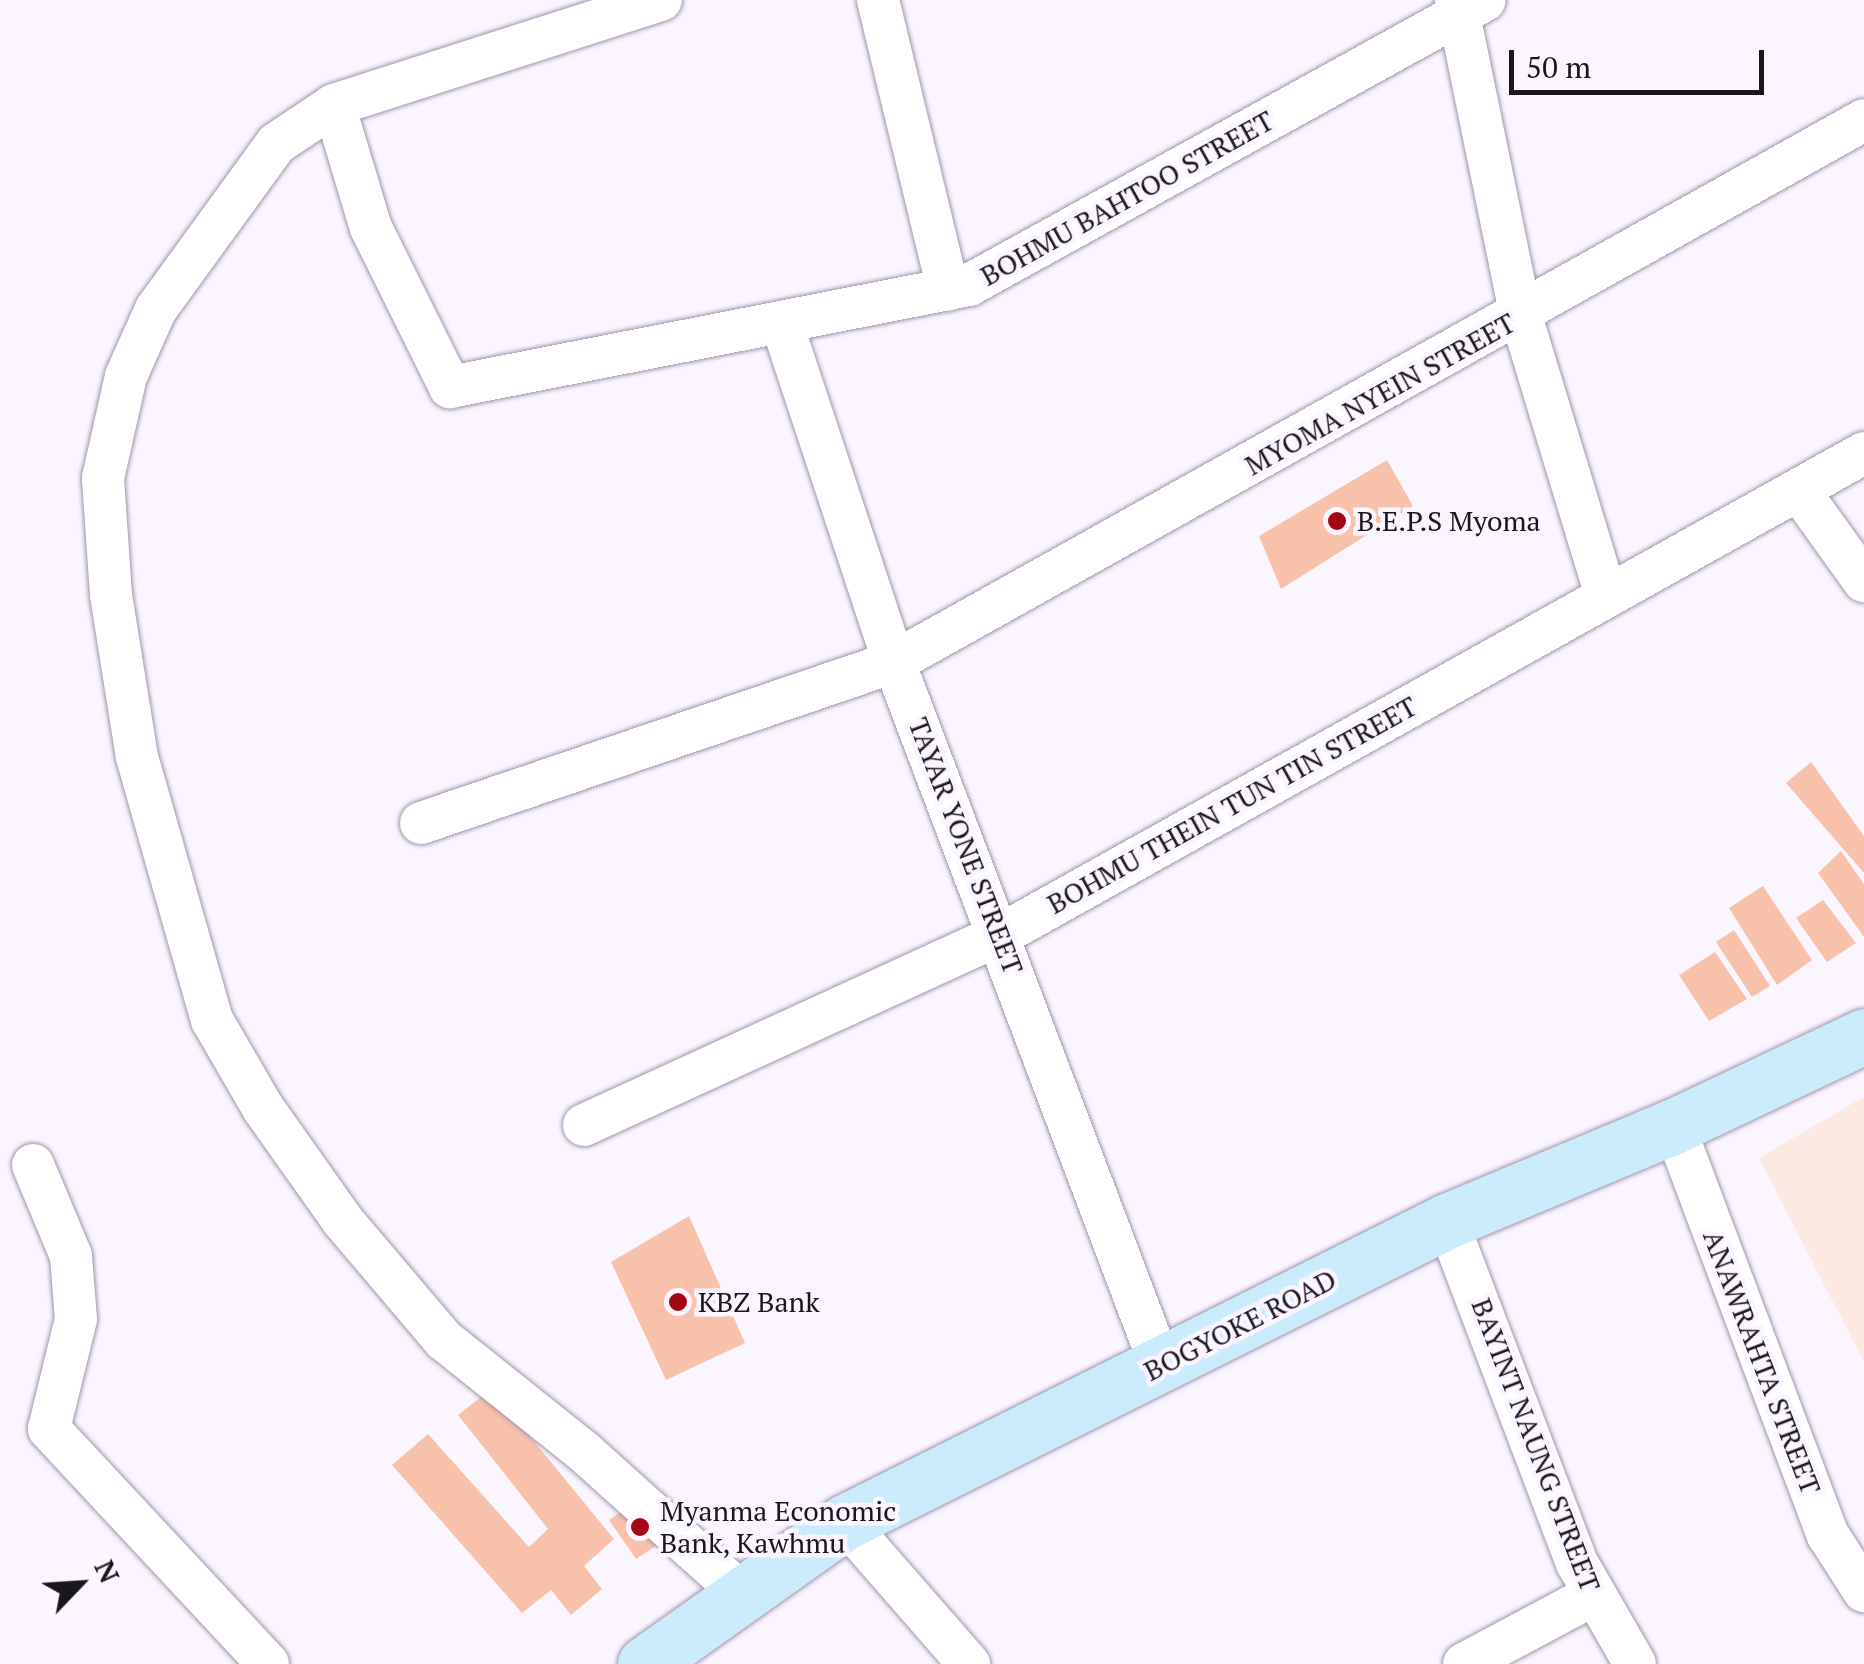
<!DOCTYPE html>
<html>
<head>
<meta charset="utf-8">
<style>
  body { margin:0 }
  #map { position:relative; width:1864px; height:1664px; overflow:hidden; background:#faf5ff; font-family:"PT Serif",serif }
  div>[style] { position:absolute }
  .commercial>* { inset:0; background:#fde9e1 }
  .building>* { inset:0; background:#f8c1aa }
  .roads { filter:drop-shadow(0 0 2px #9f95aa) drop-shadow(0 0 2px #9f95aa) }
  .minor>* { height:42px; margin:-21px; padding:0 21px; transform-origin:21px; border-radius:21px; background:#fff }
  .major>* { height:55px; margin:-27.5px; padding:0 27.5px; transform-origin:27.5px; border-radius:27.5px; background:#cbecfd }
  .dots>* { width:28px; height:28px; translate:-50% -50%; box-sizing:border-box; border:5px solid #faf5ff; border-radius:50% }
  span { translate:-50% -50%; white-space:nowrap; text-align:center; line-height:1.15; -webkit-text-stroke:9px #faf5ff; paint-order:stroke }
  .street-label { font-size:28px; color:#1a161e }
  .poi-label { font-size:28px; color:#1a161e }
  .left { translate:0 -50%; text-align:left }
  .north { position:absolute; left:30px; top:1534px; width:100px; height:100px; -webkit-text-stroke:8px #faf5ff; paint-order:stroke; rotate:65deg; font-size:28px; font-weight:700; line-height:40px; text-align:center; color:#1a161e }
  .north::after { content:''; display:block; margin:auto; width:35px; height:45px; background:#1a161e; clip-path:polygon(50% 0,100% 100%,50% 72%,0 100%) }
  .scale { position:absolute; left:1509px; top:50px; width:255px; height:45px; box-sizing:border-box; border:5px solid #1a161e; border-top:0; padding-left:12px; font-size:30px; line-height:35px; white-space:nowrap; color:#1a161e; -webkit-text-stroke:8px #faf5ff; paint-order:stroke }
</style>
</head>
<body>
<div id="map">
  <div class="commercial">
    <div style="clip-path:polygon(1864px 1097px,1864px 1362px,1759px 1158px)"></div>
  </div>
  <div class="building">
    <div style="clip-path:polygon(1387px 460px,1413px 506px,1281px 589px,1259px 536px)"></div>
    <div style="clip-path:polygon(1811px 762px,1864px 836px,1864px 873px,1786px 783px)"></div>
    <div style="clip-path:polygon(1841px 851px,1864px 884px,1864px 937px,1818px 873px)"></div>
    <div style="clip-path:polygon(1763px 886px,1812px 960px,1777px 985px,1729px 908px)"></div>
    <div style="clip-path:polygon(1823px 900px,1856px 943px,1827px 962px,1796px 918px)"></div>
    <div style="clip-path:polygon(1734px 930px,1770px 986px,1752px 997px,1716px 942px)"></div>
    <div style="clip-path:polygon(1715px 952px,1747px 999px,1709px 1021px,1679px 975px)"></div>
    <div style="clip-path:polygon(689px 1216px,745px 1343px,666px 1380px,611px 1262px)"></div>
    <div style="clip-path:polygon(491px 1389px,614px 1539px,584px 1566px,602px 1589px,571px 1615px,551px 1590px,522px 1613px,392px 1465px,428px 1434px,529px 1547px,548px 1529px,458px 1415px)"></div>
    <div style="clip-path:polygon(643px 1497px,672px 1535px,636px 1559px,609px 1520px)"></div>
  </div>
  <div class="roads">
    <div class="minor">
      <div style="left:661px;top:0;width:343px;rotate:162.2deg"></div>
      <div style="left:334px;top:105px;width:70px;rotate:146.1deg"></div>
      <div style="left:276px;top:144px;width:204px;rotate:126deg"></div>
      <div style="left:156px;top:309px;width:73px;rotate:114.1deg"></div>
      <div style="left:126px;top:376px;width:105px;rotate:102.7deg"></div>
      <div style="left:103px;top:478px;width:117px;rotate:86.1deg"></div>
      <div style="left:111px;top:595px;width:164px;rotate:80.9deg"></div>
      <div style="left:137px;top:757px;width:273px;rotate:74.1deg"></div>
      <div style="left:212px;top:1020px;width:102px;rotate:59.9deg"></div>
      <div style="left:263px;top:1108px;width:138px;rotate:54.7deg"></div>
      <div style="left:343px;top:1221px;width:156px;rotate:49.7deg"></div>
      <div style="left:444px;top:1340px;width:178px;rotate:38.6deg"></div>
      <div style="left:583px;top:1451px;width:212px;rotate:41.9deg"></div>
      <div style="left:878px;top:0;width:298px;rotate:76.4deg"></div>
      <div style="left:1456px;top:0;width:323px;rotate:78.4deg"></div>
      <div style="left:1521px;top:316px;width:292px;rotate:73.1deg"></div>
      <div style="left:334px;top:105px;width:128px;rotate:73.3deg"></div>
      <div style="left:371px;top:228px;width:178px;rotate:63.6deg"></div>
      <div style="left:450px;top:387px;width:529px;rotate:-11.12deg"></div>
      <div style="left:969px;top:285px;width:589px;rotate:-28.91deg"></div>
      <div style="left:782px;top:324px;width:356px;rotate:71.7deg"></div>
      <div style="left:894px;top:662px;width:751px;rotate:69.25deg"></div>
      <div style="left:1800px;top:492px;width:110px;rotate:54.3deg"></div>
      <div style="left:421px;top:823px;width:500px;rotate:-18.8deg"></div>
      <div style="left:894px;top:662px;width:1111px;rotate:-29.19deg"></div>
      <div style="left:584px;top:1125px;width:460px;rotate:-24.6deg"></div>
      <div style="left:1002px;top:934px;width:987px;rotate:-29.16deg"></div>
      <div style="left:1674px;top:1126px;width:437px;rotate:69.4deg"></div>
      <div style="left:1828px;top:1535px;width:67px;rotate:57.3deg"></div>
      <div style="left:33px;top:1165px;width:99px;rotate:67.3deg"></div>
      <div style="left:71px;top:1256px;width:63px;rotate:85.5deg"></div>
      <div style="left:76px;top:1319px;width:113px;rotate:103.8deg"></div>
      <div style="left:49px;top:1429px;width:321px;rotate:47deg"></div>
      <div style="left:1447px;top:1221px;width:366px;rotate:69.2deg"></div>
      <div style="left:1577px;top:1563px;width:116px;rotate:60.1deg"></div>
      <div style="left:845px;top:1522px;width:189px;rotate:48.9deg"></div>
      <div style="left:1464px;top:1664px;width:146px;rotate:-28.1deg"></div>
    </div>
    <div class="major">
      <div style="left:645px;top:1664px;width:245px;rotate:-35.4deg"></div>
      <div style="left:845px;top:1522px;width:673px;rotate:-26.57deg"></div>
      <div style="left:1447px;top:1221px;width:246px;rotate:-22.7deg"></div>
      <div style="left:1674px;top:1126px;width:210px;rotate:-25.3deg"></div>
    </div>
  </div>
  <div class="dots">
    <div style="left:1337px;top:521px;background:#a20813"></div>
    <div style="left:678px;top:1302px;background:#a20813"></div>
    <div style="left:640px;top:1527px;background:#a20813"></div>
  </div>
  <div class="street-label">
    <span style="left:1127px;top:198px;rotate:-29deg">BOHMU BAHTOO STREET</span>
    <span style="left:1380px;top:394px;rotate:-29deg">MYOMA NYEIN STREET</span>
    <span style="left:1232px;top:805px;rotate:-29deg">BOHMU THEIN TUN TIN STREET</span>
    <span style="left:966px;top:846px;rotate:69deg">TAYAR YONE STREET</span>
    <span style="left:1240px;top:1325px;rotate:-27deg">BOGYOKE ROAD</span>
    <span style="left:1762px;top:1362px;rotate:69deg">ANAWRAHTA STREET</span>
    <span style="left:1536px;top:1445px;rotate:69deg">BAYINT NAUNG STREET</span>
  </div>
  <div class="poi-label">
    <span class="left" style="left:1357px;top:521px">B.E.P.S Myoma</span>
    <span class="left" style="left:698px;top:1302px">KBZ Bank</span>
    <span class="left" style="left:660px;top:1527px">Myanma Economic<br>Bank, Kawhmu</span>
  </div>
  <div class="north">N</div>
  <div class="scale">50 m</div>
</div>
</body>
</html>
